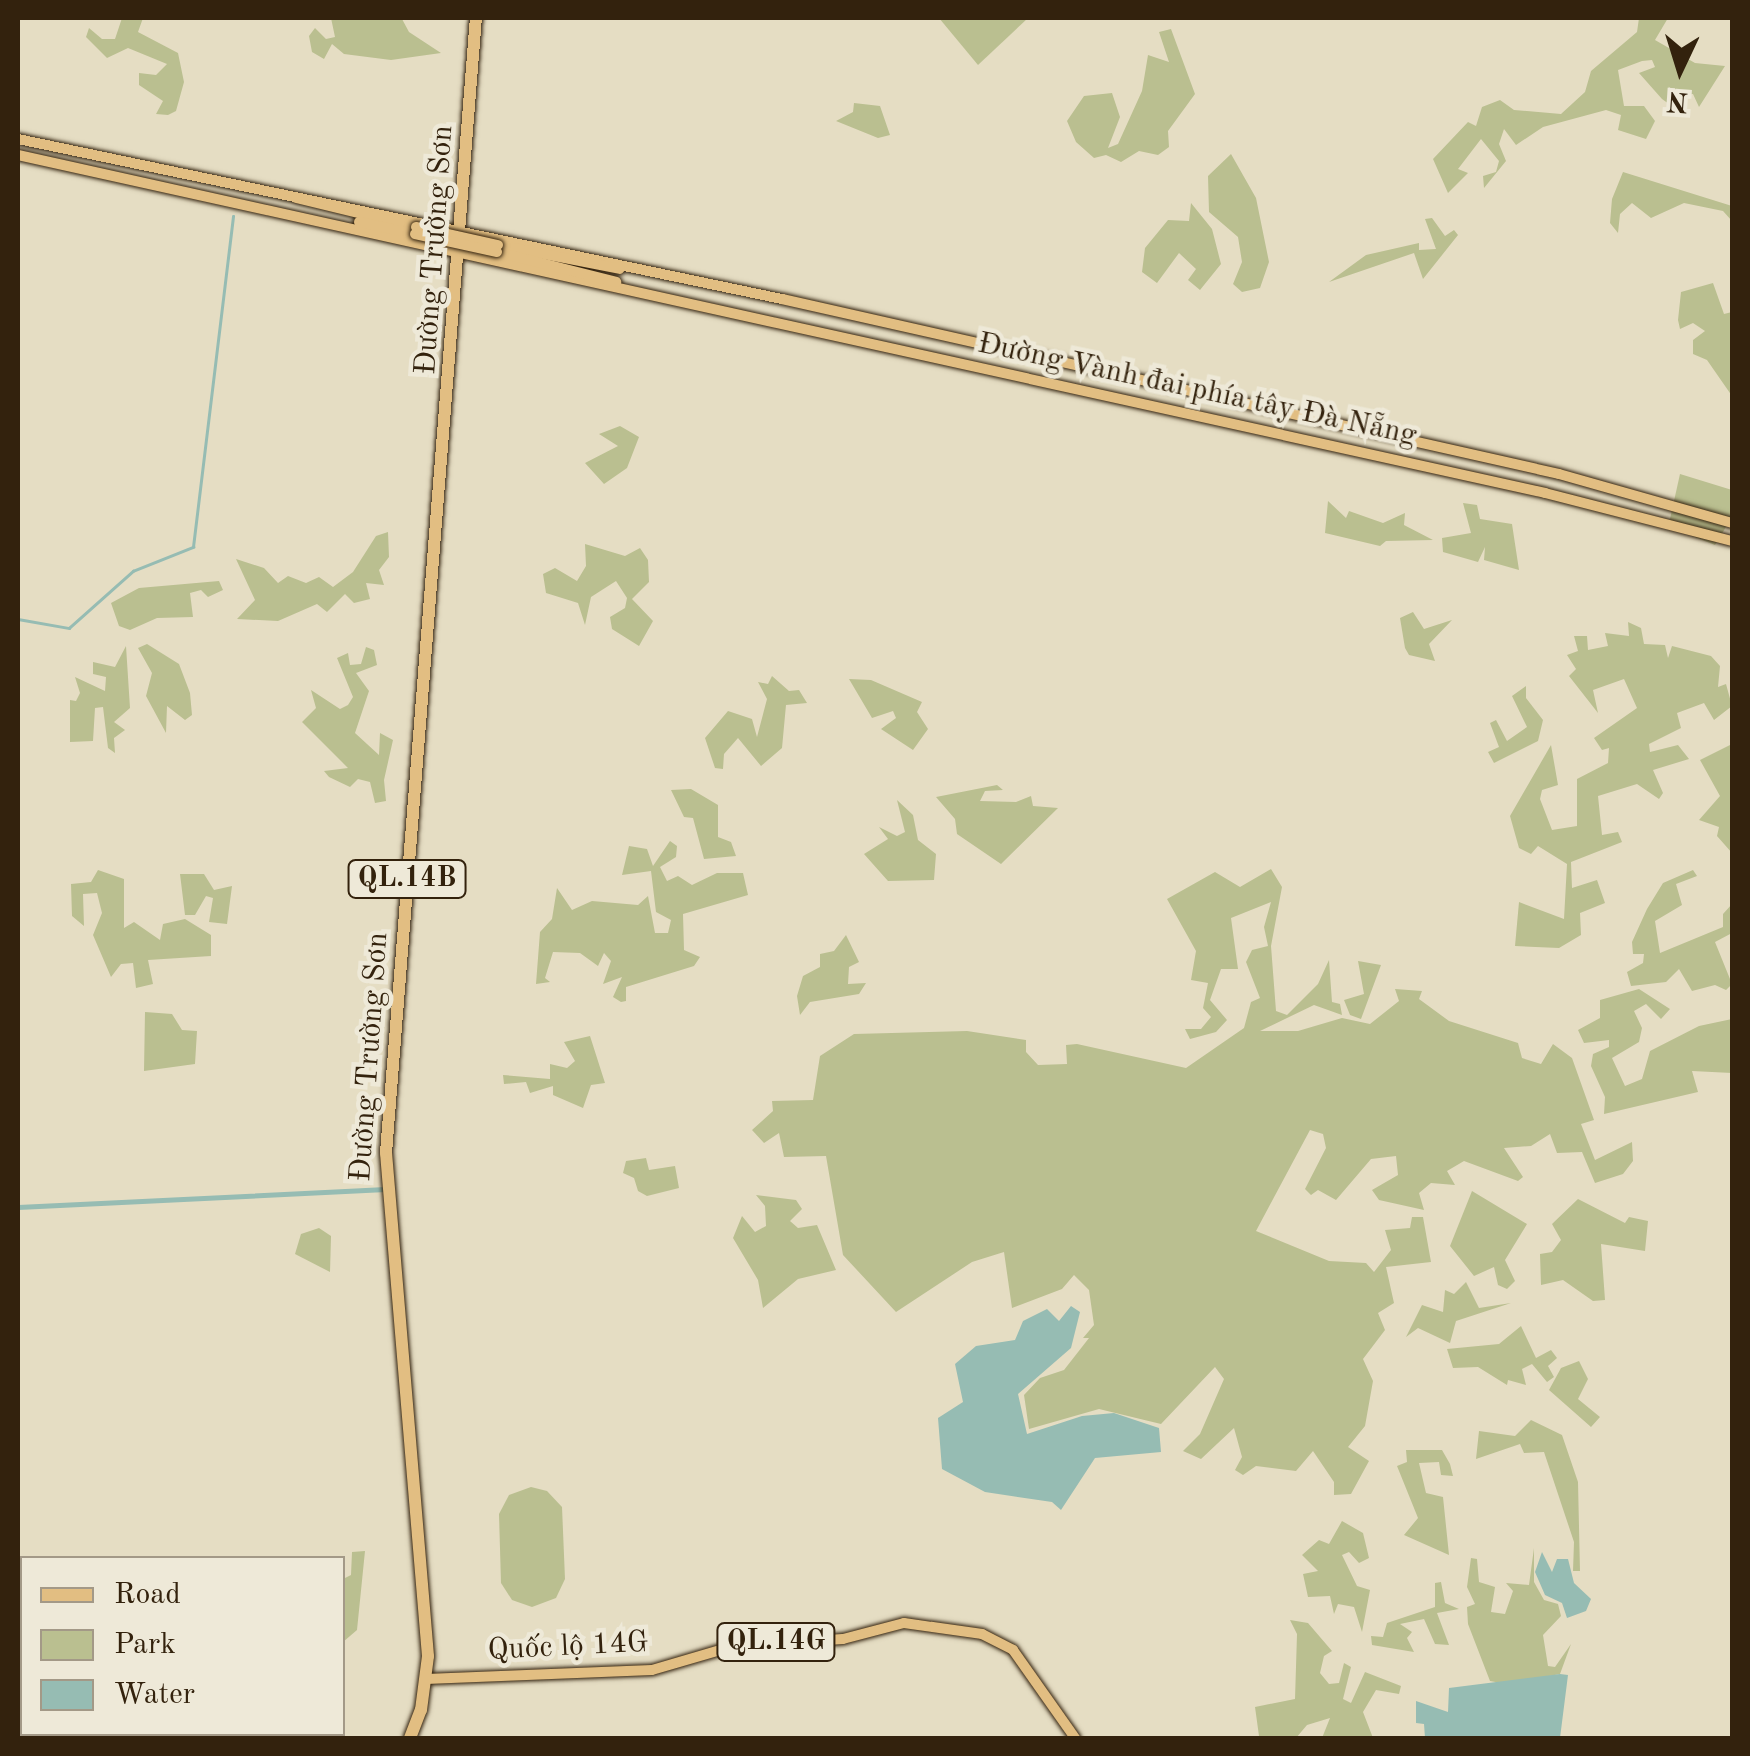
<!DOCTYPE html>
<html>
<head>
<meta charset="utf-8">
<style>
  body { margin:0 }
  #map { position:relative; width:1750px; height:1756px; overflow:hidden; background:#e5ddc3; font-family:"Old Standard TT",serif }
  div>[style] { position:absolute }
  .green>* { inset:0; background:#babf90 }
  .water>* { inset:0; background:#96bcb3 }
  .stream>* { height:2.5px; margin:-1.25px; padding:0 1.25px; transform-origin:1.25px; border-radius:1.25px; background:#96bcb3 }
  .canal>* { height:5px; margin:-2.5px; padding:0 2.5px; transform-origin:2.5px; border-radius:2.5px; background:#96bcb3 }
  .roads { filter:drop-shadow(0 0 2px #33220d) drop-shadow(0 0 2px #33220d) }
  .primary>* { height:10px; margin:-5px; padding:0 5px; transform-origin:5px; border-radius:5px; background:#e2be82 }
  .highway>* { height:12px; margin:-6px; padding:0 6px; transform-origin:6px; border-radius:6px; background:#e2be82 }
  .bridges { filter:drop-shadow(0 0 2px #33220d) drop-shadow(0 0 2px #33220d) }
  .primary-bridge>* { height:10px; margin:-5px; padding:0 5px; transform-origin:5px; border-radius:5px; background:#e2be82 }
  span { translate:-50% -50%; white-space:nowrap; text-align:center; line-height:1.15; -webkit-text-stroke:9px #eee9d8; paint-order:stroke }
  .shield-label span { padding:2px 8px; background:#eee9d8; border:2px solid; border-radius:8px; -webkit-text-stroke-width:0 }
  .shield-label { font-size:28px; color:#33220d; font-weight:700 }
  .street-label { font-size:30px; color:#33220d }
  .frame { position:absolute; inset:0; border:20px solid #33220d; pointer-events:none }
  .legend { position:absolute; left:20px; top:1556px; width:325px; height:180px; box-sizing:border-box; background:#eee9d8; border:2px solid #a39987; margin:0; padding:12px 18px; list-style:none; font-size:30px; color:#33220d }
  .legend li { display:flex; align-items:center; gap:20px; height:50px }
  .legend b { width:50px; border:2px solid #a39987 }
  .north { position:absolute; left:1630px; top:20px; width:100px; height:100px; -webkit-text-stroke:8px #eee9d8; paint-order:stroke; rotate:184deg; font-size:28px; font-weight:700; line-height:40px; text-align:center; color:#33220d }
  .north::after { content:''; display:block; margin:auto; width:35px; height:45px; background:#33220d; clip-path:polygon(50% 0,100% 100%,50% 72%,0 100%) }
</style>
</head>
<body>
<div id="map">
  <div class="green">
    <div style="clip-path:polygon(122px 18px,143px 18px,138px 32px,178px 53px,184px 82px,176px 111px,168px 115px,156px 114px,163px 101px,139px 85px,139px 73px,156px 75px,167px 64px,128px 48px,107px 58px,86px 37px,89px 28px,102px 39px,115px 39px)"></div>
    <div style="clip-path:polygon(331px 18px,402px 19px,409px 32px,441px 53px,391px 60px,344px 54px,332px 44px,324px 59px,312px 52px,309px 36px,315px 28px,326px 39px,335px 37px)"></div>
    <div style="clip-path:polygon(939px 18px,1028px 18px,978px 65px)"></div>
    <div style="clip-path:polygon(1639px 18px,1668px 18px,1655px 40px,1695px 63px,1725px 66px,1699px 107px,1693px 94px,1682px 95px,1676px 109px,1662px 99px,1639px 73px,1655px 67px,1652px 60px,1642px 61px,1618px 70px,1624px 106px,1644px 106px,1655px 121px,1646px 139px,1618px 130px,1621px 115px,1606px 110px,1543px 127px,1516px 145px,1504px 129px,1499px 144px,1506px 161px,1484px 188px,1483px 176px,1496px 172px,1499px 161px,1481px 139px,1458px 169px,1468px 173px,1448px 193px,1433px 159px,1468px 122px,1476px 126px,1482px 107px,1500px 100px,1514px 110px,1561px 114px,1585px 92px,1591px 71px,1637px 32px)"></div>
    <div style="clip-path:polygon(1171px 29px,1195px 94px,1168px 131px,1169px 147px,1158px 155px,1139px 151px,1121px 162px,1106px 155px,1094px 158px,1076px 142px,1067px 121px,1084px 96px,1112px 93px,1120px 117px,1108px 148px,1118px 144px,1142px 91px,1148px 55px,1169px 62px,1159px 32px)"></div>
    <div style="clip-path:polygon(854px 103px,880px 106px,890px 135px,878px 138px,836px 121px,853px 112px)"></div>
    <div style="clip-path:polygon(1231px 154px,1256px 198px,1269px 262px,1260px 288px,1242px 292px,1233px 284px,1242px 262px,1238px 237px,1209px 212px,1208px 176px)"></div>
    <div style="clip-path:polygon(1623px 172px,1732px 206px,1732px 221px,1723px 211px,1684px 203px,1651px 218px,1632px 203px,1620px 214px,1618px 233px,1610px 223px,1612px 199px)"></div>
    <div style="clip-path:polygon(1191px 203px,1212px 229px,1221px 264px,1200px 290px,1188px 280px,1196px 269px,1179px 253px,1157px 283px,1142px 272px,1145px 248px,1168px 220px,1189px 221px)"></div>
    <div style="clip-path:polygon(1432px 218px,1445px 236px,1454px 230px,1458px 235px,1423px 279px,1414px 253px,1329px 282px,1366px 255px,1419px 243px,1419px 250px,1436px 249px,1425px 219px)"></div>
    <div style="clip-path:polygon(1713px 283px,1724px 314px,1732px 312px,1732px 396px,1707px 360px,1693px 354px,1693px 340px,1705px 331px,1693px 323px,1680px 329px,1678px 320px,1681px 292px)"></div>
    <div style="clip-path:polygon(620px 426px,639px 437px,627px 468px,604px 484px,585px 463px,618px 446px,599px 434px)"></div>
    <div style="clip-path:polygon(1680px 474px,1732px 490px,1732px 517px,1715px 545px,1677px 530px,1670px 519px)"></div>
    <div style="clip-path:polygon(1328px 501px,1346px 518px,1349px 511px,1383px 523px,1405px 513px,1404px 525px,1433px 540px,1386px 541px,1380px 546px,1325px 533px)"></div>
    <div style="clip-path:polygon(1463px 503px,1477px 505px,1480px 519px,1512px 524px,1519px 570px,1484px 560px,1485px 547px,1478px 562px,1443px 552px,1442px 538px,1471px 533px)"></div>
    <div style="clip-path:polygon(388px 532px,389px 557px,379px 570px,384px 585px,366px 583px,370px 599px,354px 603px,345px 594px,327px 612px,317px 604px,278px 621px,237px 619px,255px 600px,236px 559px,264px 568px,278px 583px,288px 576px,306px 583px,319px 577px,333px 587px,353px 572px,376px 536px)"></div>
    <div style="clip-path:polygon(585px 544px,625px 556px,640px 548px,648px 560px,649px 582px,632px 599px,653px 621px,639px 646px,612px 629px,610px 617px,625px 608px,627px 598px,616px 581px,591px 597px,585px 625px,578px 603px,546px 593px,543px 574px,555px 568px,577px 581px,586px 566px)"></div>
    <div style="clip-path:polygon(219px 581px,223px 590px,208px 597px,201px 590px,190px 593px,193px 617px,157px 618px,130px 630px,119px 626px,111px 603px,139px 588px)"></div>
    <div style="clip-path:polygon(1413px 612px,1424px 629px,1452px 620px,1429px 644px,1435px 661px,1409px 655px,1405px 648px,1400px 618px)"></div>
    <div style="clip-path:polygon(1628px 622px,1641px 628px,1644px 644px,1665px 645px,1668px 658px,1672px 646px,1711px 656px,1720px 666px,1718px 687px,1726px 684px,1732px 706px,1714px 720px,1704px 703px,1677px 713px,1681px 728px,1649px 744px,1650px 752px,1678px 745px,1689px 759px,1653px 770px,1663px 793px,1659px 799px,1637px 784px,1598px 796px,1602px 835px,1618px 832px,1622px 842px,1571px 862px,1572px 888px,1597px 880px,1605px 903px,1580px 913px,1581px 935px,1559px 948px,1515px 946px,1519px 902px,1564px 919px,1567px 864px,1538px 846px,1531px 854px,1519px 848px,1510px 816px,1551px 745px,1558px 785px,1542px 790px,1540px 799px,1552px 830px,1577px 826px,1577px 779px,1608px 763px,1609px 748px,1602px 750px,1594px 738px,1637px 708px,1624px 679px,1593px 690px,1598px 713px,1569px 676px,1576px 669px,1567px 655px,1578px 651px,1574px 636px,1587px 636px,1588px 650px,1608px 646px,1605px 633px,1629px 636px)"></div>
    <div style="clip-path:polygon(147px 644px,179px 664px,190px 693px,192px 715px,185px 720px,167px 706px,166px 733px,146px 696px,152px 673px,138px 648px)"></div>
    <div style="clip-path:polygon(126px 646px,130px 708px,114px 722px,125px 730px,114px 738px,115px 753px,108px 748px,103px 707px,95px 708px,93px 741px,70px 742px,70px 700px,76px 701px,80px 693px,75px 677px,105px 691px,106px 677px,93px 674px,93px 662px,115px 667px)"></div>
    <div style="clip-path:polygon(366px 647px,374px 650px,377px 665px,356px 673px,369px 691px,355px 733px,379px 755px,380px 733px,393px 740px,384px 780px,386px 801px,375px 803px,370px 782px,358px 779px,350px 787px,329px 777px,324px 771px,348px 768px,302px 722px,316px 708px,311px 690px,340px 709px,348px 705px,353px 697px,337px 658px,348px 653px,350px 665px,361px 664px)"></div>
    <div style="clip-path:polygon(772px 676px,789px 691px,799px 690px,807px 703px,786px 705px,782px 748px,761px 766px,738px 738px,724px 754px,723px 769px,715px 768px,705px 738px,728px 711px,752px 719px,757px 737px,767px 699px,758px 682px,768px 684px)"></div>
    <div style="clip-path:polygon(849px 679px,871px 680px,922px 702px,917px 712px,928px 729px,913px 750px,881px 729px,896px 718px,893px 711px,872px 718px)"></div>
    <div style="clip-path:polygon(1526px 686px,1526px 698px,1543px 720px,1538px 741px,1494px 763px,1488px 752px,1499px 747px,1490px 723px,1496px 720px,1507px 741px,1527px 727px,1512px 696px)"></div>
    <div style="clip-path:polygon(1732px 744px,1732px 853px,1717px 836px,1719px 827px,1699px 820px,1720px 796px,1700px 760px)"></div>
    <div style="clip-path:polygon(997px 785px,1003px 790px,985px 791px,980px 801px,1016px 802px,1031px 796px,1033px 806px,1058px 808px,1001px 864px,957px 834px,955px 819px,936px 797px)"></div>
    <div style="clip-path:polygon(691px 789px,718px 805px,718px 837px,731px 842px,736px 856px,704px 859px,693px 818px,684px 817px,671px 790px)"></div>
    <div style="clip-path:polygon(897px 800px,913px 815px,918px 840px,936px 854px,934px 880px,888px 881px,864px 854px,888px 839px,879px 827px,897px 836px,905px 832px)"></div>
    <div style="clip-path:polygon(670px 841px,677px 846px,676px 857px,660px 867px,667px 881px,678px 876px,692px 885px,717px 873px,743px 873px,748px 895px,683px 914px,684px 950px,700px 957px,694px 966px,626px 987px,626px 1001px,621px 1002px,613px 997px,622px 977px,603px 984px,611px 961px,604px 953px,598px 966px,580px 953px,553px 952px,545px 978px,550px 982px,536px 984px,540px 932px,552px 919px,557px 888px,572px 910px,592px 901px,638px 905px,648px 896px,655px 933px,668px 933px,671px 920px,656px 912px,651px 871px,622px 875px,629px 846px,647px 849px,653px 866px)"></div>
    <div style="clip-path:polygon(1271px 869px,1282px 887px,1271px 946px,1276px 1011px,1287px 1015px,1318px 984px,1329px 960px,1332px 1002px,1340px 1004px,1342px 1015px,1314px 1005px,1260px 1031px,1298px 1031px,1342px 1018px,1370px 1024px,1399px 1001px,1395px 989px,1422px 991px,1419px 999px,1449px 1021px,1518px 1043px,1522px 1058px,1541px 1064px,1553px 1044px,1572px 1058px,1594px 1120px,1581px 1124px,1595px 1160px,1632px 1142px,1633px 1161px,1623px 1174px,1595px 1183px,1582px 1152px,1557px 1153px,1550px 1134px,1531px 1146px,1504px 1148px,1523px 1177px,1518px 1181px,1464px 1161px,1447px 1171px,1455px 1185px,1431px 1183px,1419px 1193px,1424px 1210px,1379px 1200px,1372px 1190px,1398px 1175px,1396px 1156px,1371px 1159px,1336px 1200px,1318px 1190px,1311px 1195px,1305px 1189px,1326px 1148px,1323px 1134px,1310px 1130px,1256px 1231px,1329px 1261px,1366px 1263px,1374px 1272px,1391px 1250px,1385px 1230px,1410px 1228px,1412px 1217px,1423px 1217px,1431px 1262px,1386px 1267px,1394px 1303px,1378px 1313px,1385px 1330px,1363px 1359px,1373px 1381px,1365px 1426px,1348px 1447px,1369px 1461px,1351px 1494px,1334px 1495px,1334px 1482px,1313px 1451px,1296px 1471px,1256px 1466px,1243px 1475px,1235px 1470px,1242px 1457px,1234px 1428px,1201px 1459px,1183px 1451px,1200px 1434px,1224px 1379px,1215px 1367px,1161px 1424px,1099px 1409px,1029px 1429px,1024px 1395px,1040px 1378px,1064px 1370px,1089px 1338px,1083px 1338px,1094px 1325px,1089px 1290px,1074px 1275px,1062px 1289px,1012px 1308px,1004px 1252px,972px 1262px,896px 1312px,843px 1255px,826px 1156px,784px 1157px,779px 1133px,764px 1143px,752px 1130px,773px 1111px,772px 1101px,813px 1100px,820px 1056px,854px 1034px,967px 1031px,1026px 1040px,1026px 1052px,1038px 1065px,1067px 1064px,1066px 1045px,1077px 1044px,1186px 1068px,1244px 1028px,1251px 1002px,1260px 998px,1246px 962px,1252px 950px,1268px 946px,1264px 927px,1271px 902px,1231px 918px,1238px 969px,1221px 969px,1210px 1000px,1227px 1020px,1216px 1032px,1190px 1039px,1185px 1029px,1201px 1029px,1211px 1017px,1203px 1008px,1208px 983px,1191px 980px,1196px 951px,1167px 899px,1215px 872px,1240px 887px)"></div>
    <div style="clip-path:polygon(98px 870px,124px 879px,124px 928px,134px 922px,160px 940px,163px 924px,185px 919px,211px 935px,211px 956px,148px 960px,153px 984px,136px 988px,133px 963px,121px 964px,111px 977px,93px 935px,102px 913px,97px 893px,83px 894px,84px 926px,72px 916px,71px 884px,91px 882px)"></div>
    <div style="clip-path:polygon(1693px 870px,1697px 876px,1676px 884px,1682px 905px,1655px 921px,1660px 953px,1723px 927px,1723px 914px,1732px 904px,1732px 933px,1715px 942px,1732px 984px,1726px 990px,1715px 985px,1692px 991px,1679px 969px,1666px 982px,1631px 986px,1627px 972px,1643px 963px,1644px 954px,1633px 954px,1632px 942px,1647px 909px,1663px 883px)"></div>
    <div style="clip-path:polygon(180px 874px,204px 874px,214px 890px,232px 886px,227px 924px,209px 922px,213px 898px,206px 896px,195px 915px,185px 915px)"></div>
    <div style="clip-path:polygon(846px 935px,859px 962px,849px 967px,848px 984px,866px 983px,859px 994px,810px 1002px,800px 1015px,797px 996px,803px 976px,820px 967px,820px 954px,834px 951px)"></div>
    <div style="clip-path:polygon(1358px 961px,1381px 965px,1361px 1019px,1350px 1015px,1344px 1000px,1364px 994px)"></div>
    <div style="clip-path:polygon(1639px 989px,1670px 1009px,1661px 1019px,1646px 1004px,1634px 1011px,1642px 1028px,1639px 1042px,1612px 1058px,1625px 1086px,1642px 1079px,1650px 1051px,1699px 1026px,1732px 1019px,1732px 1073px,1692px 1071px,1698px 1092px,1604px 1114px,1605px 1097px,1591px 1066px,1593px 1054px,1609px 1047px,1609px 1040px,1584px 1043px,1578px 1030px,1600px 1018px,1600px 1000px)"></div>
    <div style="clip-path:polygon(145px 1012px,172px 1014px,182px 1030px,197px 1031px,195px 1064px,144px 1071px)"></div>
    <div style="clip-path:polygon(590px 1036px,605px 1083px,591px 1085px,583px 1108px,553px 1095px,553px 1086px,530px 1093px,526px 1082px,504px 1084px,503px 1075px,550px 1079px,550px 1064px,567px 1068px,575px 1061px,564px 1042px)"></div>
    <div style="clip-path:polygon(646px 1158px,649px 1170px,675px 1166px,679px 1188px,647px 1196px,638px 1191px,634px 1178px,623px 1173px,626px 1161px)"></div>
    <div style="clip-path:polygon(1472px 1191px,1527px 1224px,1505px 1260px,1515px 1281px,1507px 1289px,1498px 1285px,1494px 1267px,1474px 1276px,1450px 1246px)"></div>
    <div style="clip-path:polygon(756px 1195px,796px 1200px,802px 1209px,790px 1221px,798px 1228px,817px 1225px,836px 1270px,798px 1279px,763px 1308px,758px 1280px,733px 1238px,742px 1216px,755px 1232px,766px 1226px,765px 1206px)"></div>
    <div style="clip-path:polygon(1578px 1199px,1625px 1223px,1629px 1217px,1648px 1221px,1645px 1251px,1601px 1244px,1605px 1300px,1593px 1301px,1563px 1280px,1541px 1285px,1540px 1254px,1552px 1252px,1561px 1240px,1552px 1224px)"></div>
    <div style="clip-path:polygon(319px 1228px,331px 1236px,330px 1272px,295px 1254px,301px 1234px)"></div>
    <div style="clip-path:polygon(1466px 1282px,1479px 1308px,1511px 1303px,1456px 1321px,1450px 1343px,1418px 1328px,1406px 1337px,1422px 1305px,1443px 1312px,1445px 1290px,1454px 1294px)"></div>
    <div style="clip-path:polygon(1521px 1326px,1536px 1358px,1551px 1350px,1557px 1358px,1548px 1366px,1554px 1377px,1547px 1382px,1532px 1364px,1522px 1369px,1526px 1385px,1508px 1380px,1507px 1385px,1478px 1367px,1453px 1368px,1447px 1349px,1499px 1344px)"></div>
    <div style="clip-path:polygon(1579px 1361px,1588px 1379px,1578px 1399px,1600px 1417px,1591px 1427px,1549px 1390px,1561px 1368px)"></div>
    <div style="clip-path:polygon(1531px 1420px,1562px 1435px,1578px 1482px,1580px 1571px,1573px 1571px,1574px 1542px,1544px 1452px,1524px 1453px,1520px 1444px,1476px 1459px,1479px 1431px,1515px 1436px)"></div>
    <div style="clip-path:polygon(1406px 1450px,1442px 1450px,1450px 1464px,1453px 1476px,1441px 1475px,1439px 1462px,1419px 1463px,1426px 1493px,1443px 1497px,1449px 1555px,1404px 1535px,1418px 1518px,1397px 1466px,1407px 1462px)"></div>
    <div style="clip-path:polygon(531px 1487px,547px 1491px,562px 1507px,565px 1579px,556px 1598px,532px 1607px,512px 1600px,501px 1583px,499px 1514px,509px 1495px)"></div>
    <div style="clip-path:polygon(1342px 1521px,1363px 1533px,1369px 1558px,1359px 1563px,1349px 1552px,1342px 1555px,1357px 1586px,1370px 1590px,1362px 1632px,1354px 1607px,1338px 1604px,1334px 1614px,1330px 1596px,1308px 1597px,1303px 1574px,1318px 1571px,1302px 1555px,1319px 1540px,1329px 1544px)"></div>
    <div style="clip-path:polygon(1534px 1548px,1534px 1582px,1544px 1600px,1558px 1604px,1561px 1616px,1543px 1635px,1548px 1666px,1555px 1667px,1571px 1644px,1560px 1674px,1506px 1684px,1490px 1681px,1468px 1624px,1467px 1607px,1475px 1604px,1467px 1587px,1471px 1558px,1477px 1559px,1479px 1582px,1495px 1587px,1491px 1612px,1505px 1614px,1513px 1591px,1506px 1583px,1529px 1585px)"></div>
    <div style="clip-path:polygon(365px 1551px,357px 1630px,343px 1642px,343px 1579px,351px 1575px,352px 1552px)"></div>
    <div style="clip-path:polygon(1441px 1582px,1445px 1603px,1459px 1609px,1437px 1613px,1449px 1645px,1435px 1644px,1424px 1619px,1400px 1624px,1412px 1632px,1407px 1638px,1414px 1652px,1372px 1645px,1371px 1636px,1383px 1637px,1387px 1623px,1435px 1607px,1435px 1583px)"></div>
    <div style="clip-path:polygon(1290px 1620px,1308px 1623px,1332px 1651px,1324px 1656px,1320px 1673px,1329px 1684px,1339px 1683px,1344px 1663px,1351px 1667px,1343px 1699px,1351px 1703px,1365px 1672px,1401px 1686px,1399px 1694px,1376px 1690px,1363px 1712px,1373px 1738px,1322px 1738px,1330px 1718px,1307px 1725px,1296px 1738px,1259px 1736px,1255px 1707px,1295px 1699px,1297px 1634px)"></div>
  </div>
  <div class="water">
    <div style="clip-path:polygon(1071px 1306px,1080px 1312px,1071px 1348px,1018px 1394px,1027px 1434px,1082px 1416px,1114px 1413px,1159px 1428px,1161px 1452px,1095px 1458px,1061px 1510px,1052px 1502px,985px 1492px,942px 1469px,938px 1418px,963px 1402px,955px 1364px,976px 1346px,1015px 1340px,1023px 1321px,1047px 1309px,1059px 1321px)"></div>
    <div style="clip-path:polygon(1542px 1552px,1552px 1572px,1557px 1559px,1568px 1559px,1574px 1583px,1591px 1599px,1586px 1611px,1567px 1618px,1562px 1603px,1545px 1595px,1535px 1572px)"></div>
    <div style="clip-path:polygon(1560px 1674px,1568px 1675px,1560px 1738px,1425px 1738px,1424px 1724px,1416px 1723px,1416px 1701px,1448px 1712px,1449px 1688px)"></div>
  </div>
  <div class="stream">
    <div style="left:18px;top:619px;width:52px;rotate:10deg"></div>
    <div style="left:69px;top:628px;width:86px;rotate:-41.7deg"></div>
    <div style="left:133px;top:571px;width:65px;rotate:-21.8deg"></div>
    <div style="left:193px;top:547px;width:333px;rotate:-83.1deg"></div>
  </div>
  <div class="canal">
    <div style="left:18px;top:1207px;width:368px;rotate:-2.8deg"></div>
  </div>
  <div class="roads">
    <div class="primary">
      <div style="left:18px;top:139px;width:781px;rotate:11.83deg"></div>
      <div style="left:782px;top:299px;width:796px;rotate:12.69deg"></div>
      <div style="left:1559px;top:474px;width:180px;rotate:15.8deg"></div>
      <div style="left:18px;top:155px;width:1564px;rotate:12.48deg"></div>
      <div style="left:1545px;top:493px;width:193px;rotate:14.4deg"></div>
      <div style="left:296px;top:198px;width:123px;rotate:13.6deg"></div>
      <div style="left:359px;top:222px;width:57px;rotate:12.1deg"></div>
      <div style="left:498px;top:245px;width:124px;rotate:11.1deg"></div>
      <div style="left:497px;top:252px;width:123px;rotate:14.1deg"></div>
      <div style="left:426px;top:1679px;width:226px;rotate:-2.3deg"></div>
      <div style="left:652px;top:1670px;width:85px;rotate:-16.3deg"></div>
      <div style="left:734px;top:1646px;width:109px;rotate:-3.7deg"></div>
      <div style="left:843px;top:1639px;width:63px;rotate:-14.7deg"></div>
      <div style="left:904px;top:1623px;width:79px;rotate:8deg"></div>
      <div style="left:982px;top:1634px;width:35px;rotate:27deg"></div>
      <div style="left:1013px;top:1650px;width:108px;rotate:54.8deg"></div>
    </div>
    <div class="highway">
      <div style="left:410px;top:1738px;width:30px;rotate:-69deg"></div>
      <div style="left:421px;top:1710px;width:54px;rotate:-82.6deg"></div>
      <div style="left:428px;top:1656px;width:505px;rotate:-94.77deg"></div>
      <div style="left:386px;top:1153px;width:1139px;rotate:-85.47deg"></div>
    </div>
  </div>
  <div class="bridges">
    <div class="primary-bridge">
      <div style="left:416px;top:227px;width:84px;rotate:12.4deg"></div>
      <div style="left:415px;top:234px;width:84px;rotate:12.4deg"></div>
    </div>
  </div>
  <div class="shield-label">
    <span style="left:407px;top:879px">QL.14B</span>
    <span style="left:776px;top:1642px">QL.14G</span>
  </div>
  <div class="street-label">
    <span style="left:435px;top:250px;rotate:-86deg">Đường Trường Sơn</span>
    <span style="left:1197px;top:390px;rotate:12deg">Đường Vành đai phía tây Đà Nẵng</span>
    <span style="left:370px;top:1057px;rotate:-86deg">Đường Trường Sơn</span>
    <span style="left:568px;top:1647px;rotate:-3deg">Quốc lộ 14G</span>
  </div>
  <div class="frame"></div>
  <ul class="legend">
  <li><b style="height:12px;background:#e2be82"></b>Road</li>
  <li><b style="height:28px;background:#babf90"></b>Park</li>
  <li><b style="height:28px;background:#96bcb3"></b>Water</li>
  </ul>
  <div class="north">N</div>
</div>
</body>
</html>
